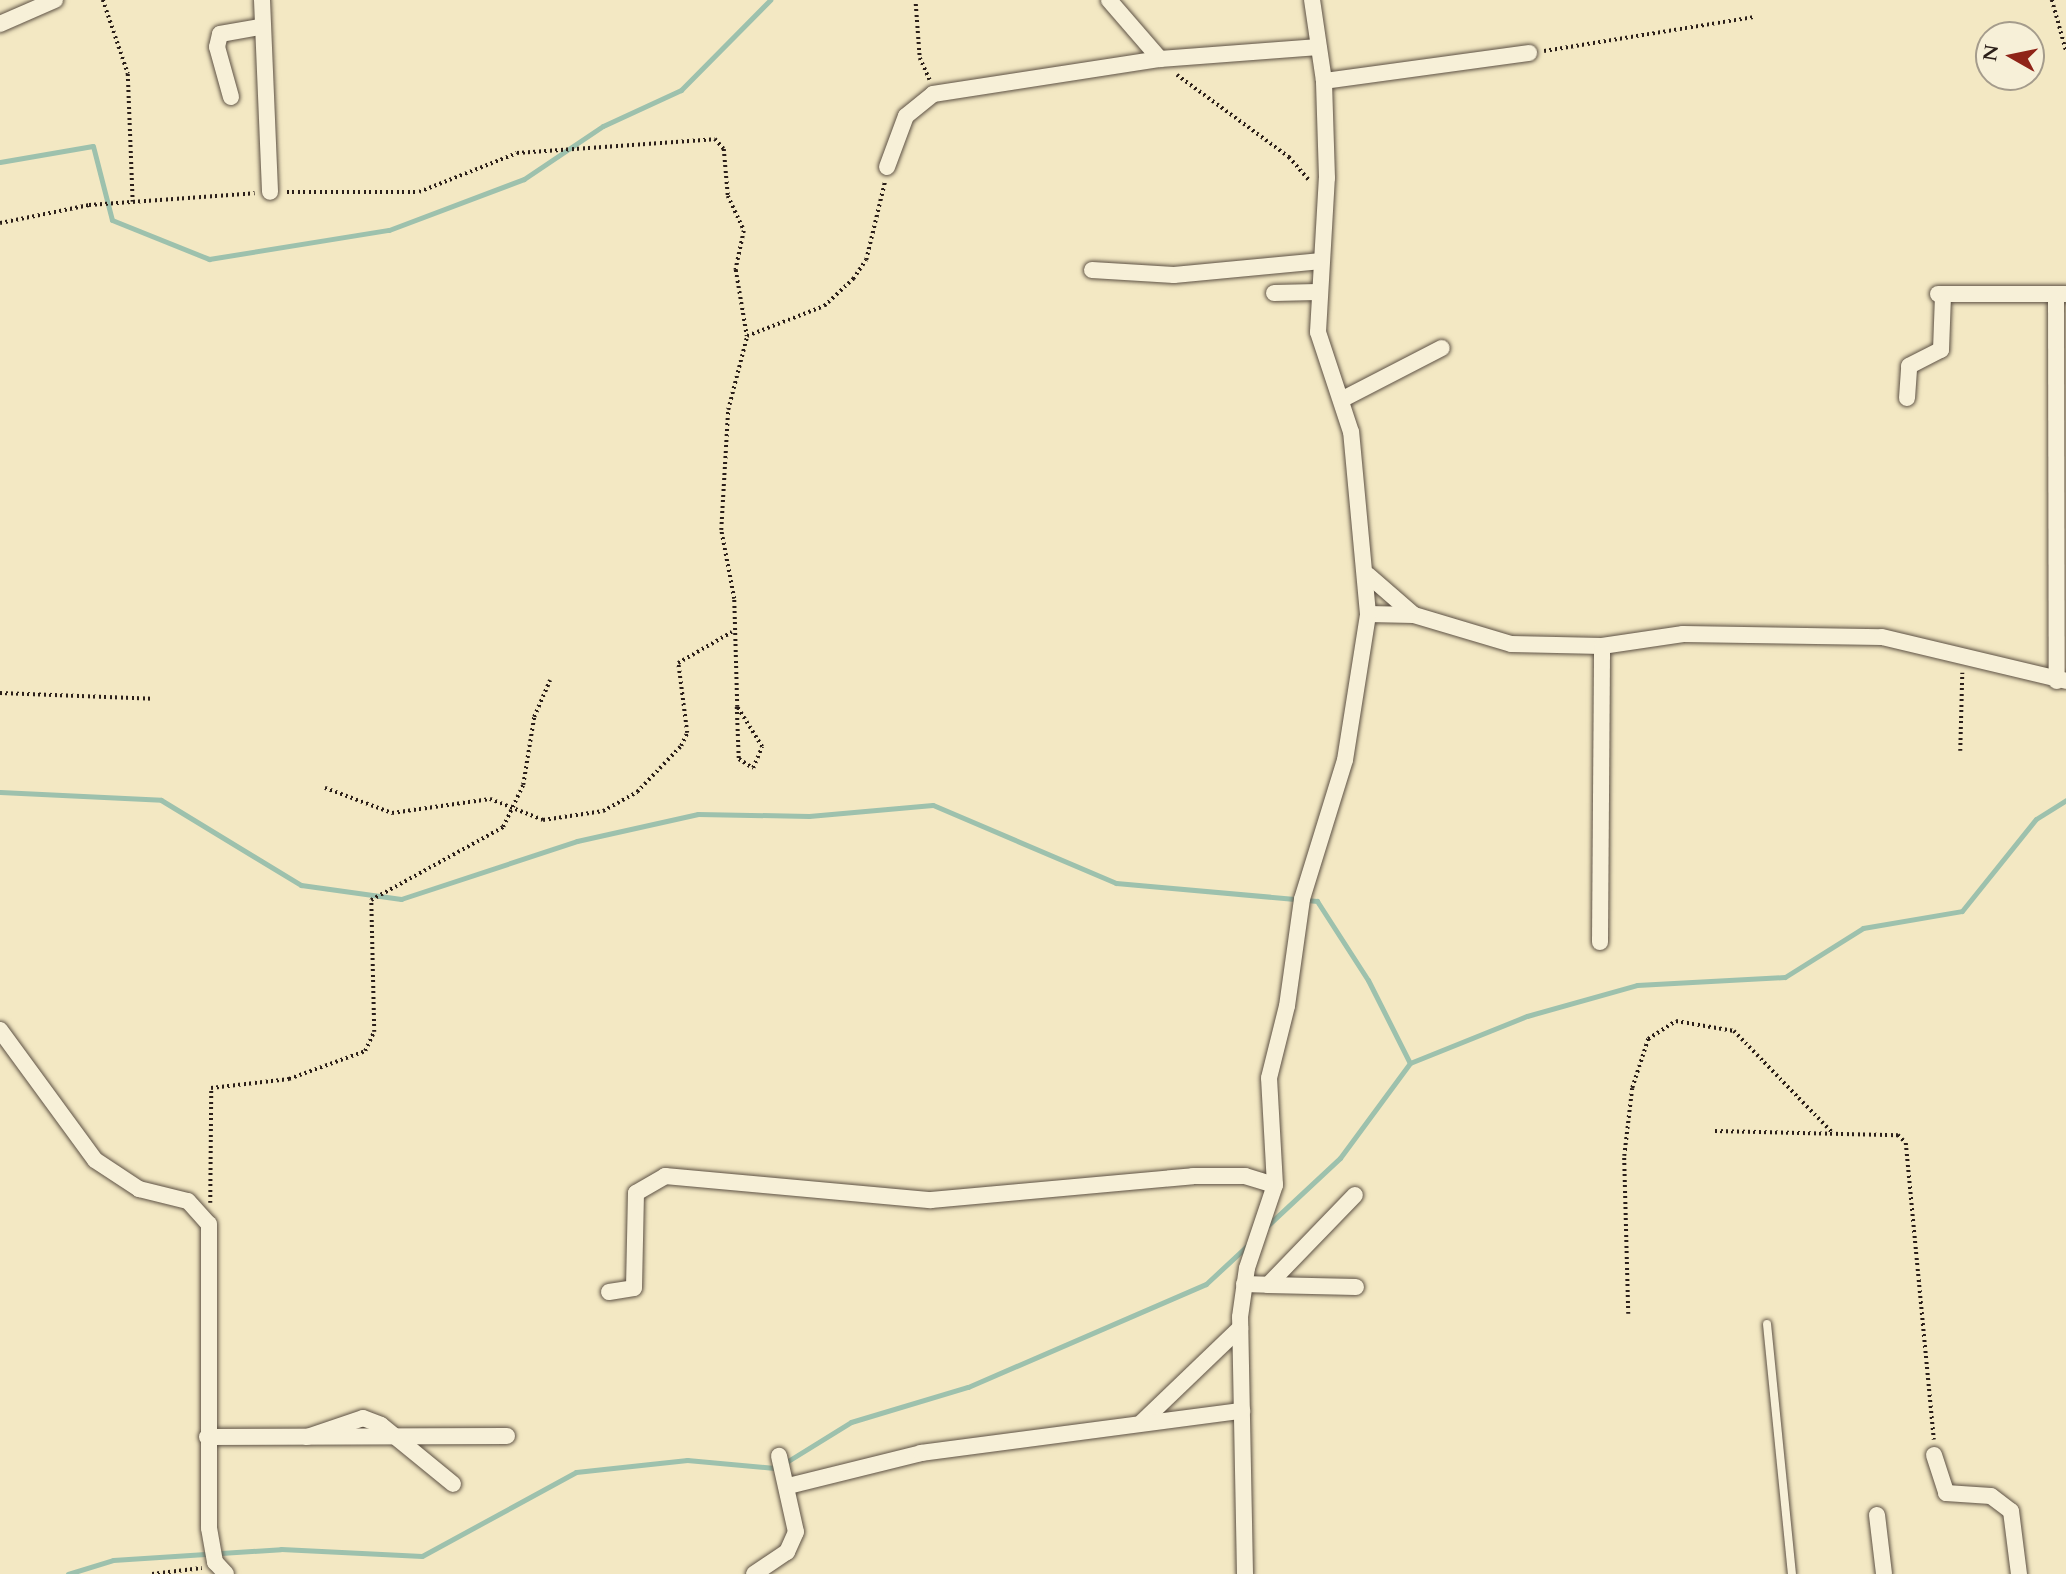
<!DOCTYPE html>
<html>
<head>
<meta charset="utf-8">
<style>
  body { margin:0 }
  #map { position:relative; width:2066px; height:1574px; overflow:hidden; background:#f3e8c3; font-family:Cardo,serif }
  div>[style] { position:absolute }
  .stream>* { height:5px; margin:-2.5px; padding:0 2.5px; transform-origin:2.5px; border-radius:2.5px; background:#9dc1ad }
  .path>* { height:3.5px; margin-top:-1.75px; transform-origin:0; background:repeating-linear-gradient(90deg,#2b1f19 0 2px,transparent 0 5.5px) }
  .roads { filter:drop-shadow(0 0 2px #5d5144) drop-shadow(0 0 2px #5d5144) }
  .service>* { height:8px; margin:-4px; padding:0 4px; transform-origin:4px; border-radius:4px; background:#f7f0d8 }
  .minor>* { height:16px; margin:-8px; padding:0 8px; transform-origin:8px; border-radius:8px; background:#f7f0d8 }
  span { translate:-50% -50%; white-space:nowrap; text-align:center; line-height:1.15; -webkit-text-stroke:6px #f7f0d8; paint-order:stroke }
  .north { position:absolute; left:1975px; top:21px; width:70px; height:70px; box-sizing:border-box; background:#f7f0d8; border:2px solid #a59c8c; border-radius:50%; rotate:279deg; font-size:19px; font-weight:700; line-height:28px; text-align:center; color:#2b1f19 }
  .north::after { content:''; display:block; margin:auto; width:24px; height:32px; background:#8f2418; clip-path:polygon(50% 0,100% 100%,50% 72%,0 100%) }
</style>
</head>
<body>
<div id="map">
  <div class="stream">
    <div style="left:0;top:162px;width:94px;rotate:-9.8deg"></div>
    <div style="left:93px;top:146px;width:76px;rotate:75.6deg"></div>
    <div style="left:112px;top:220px;width:105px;rotate:21.9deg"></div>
    <div style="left:209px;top:259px;width:182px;rotate:-9.2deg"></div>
    <div style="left:389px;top:230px;width:144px;rotate:-20.7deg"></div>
    <div style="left:524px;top:179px;width:95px;rotate:-33.9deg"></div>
    <div style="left:603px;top:126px;width:86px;rotate:-24.8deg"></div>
    <div style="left:681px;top:90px;width:127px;rotate:-45.3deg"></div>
    <div style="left:0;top:792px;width:161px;rotate:2.8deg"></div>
    <div style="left:161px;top:800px;width:164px;rotate:31.3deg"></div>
    <div style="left:301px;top:885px;width:101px;rotate:8deg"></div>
    <div style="left:401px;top:899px;width:185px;rotate:-18.2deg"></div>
    <div style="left:577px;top:841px;width:124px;rotate:-12.6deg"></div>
    <div style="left:698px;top:814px;width:111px;rotate:1deg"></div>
    <div style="left:809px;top:816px;width:124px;rotate:-5.1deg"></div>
    <div style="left:933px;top:805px;width:199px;rotate:23.1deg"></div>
    <div style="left:1116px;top:883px;width:202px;rotate:5.1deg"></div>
    <div style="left:1317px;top:901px;width:94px;rotate:57.2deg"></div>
    <div style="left:1368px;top:980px;width:93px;rotate:63.2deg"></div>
    <div style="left:1266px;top:1227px;width:101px;rotate:-43deg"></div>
    <div style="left:1340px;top:1158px;width:118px;rotate:-53.6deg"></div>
    <div style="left:1410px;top:1063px;width:126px;rotate:-21.9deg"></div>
    <div style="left:1527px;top:1016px;width:114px;rotate:-15.7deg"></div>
    <div style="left:1637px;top:985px;width:148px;rotate:-3.1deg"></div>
    <div style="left:1785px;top:977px;width:92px;rotate:-32.1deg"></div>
    <div style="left:1863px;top:928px;width:100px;rotate:-9.7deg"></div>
    <div style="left:1962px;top:911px;width:118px;rotate:-51.2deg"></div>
    <div style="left:2036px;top:819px;width:36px;rotate:-32deg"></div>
    <div style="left:788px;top:1461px;width:74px;rotate:-31.8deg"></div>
    <div style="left:851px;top:1422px;width:122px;rotate:-16.7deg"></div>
    <div style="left:968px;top:1387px;width:259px;rotate:-23.4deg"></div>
    <div style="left:1206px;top:1284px;width:59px;rotate:-42.9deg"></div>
    <div style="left:68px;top:1574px;width:47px;rotate:-17.3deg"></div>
    <div style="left:113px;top:1560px;width:168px;rotate:-3.7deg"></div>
    <div style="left:281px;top:1549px;width:141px;rotate:2.8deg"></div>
    <div style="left:422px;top:1556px;width:175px;rotate:-28.6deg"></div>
    <div style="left:576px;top:1472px;width:112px;rotate:-6.2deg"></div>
    <div style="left:687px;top:1460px;width:88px;rotate:5.2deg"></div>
  </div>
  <div class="path">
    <div style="left:103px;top:0;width:78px;rotate:71.3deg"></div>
    <div style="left:128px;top:74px;width:128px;rotate:87.8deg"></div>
    <div style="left:2052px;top:0;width:52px;rotate:74.4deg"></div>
    <div style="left:916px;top:4px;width:54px;rotate:85.8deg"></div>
    <div style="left:920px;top:58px;width:24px;rotate:66deg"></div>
    <div style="left:1544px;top:51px;width:212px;rotate:-9.2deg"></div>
    <div style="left:1177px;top:75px;width:139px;rotate:36.2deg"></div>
    <div style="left:1289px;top:157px;width:32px;rotate:49deg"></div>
    <div style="left:287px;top:192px;width:132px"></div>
    <div style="left:419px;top:192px;width:105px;rotate:-21.7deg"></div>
    <div style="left:517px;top:153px;width:198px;rotate:-4deg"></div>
    <div style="left:715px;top:139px;width:13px;rotate:48deg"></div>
    <div style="left:724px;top:149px;width:47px;rotate:85.1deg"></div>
    <div style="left:728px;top:196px;width:38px;rotate:65deg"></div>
    <div style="left:744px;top:231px;width:40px;rotate:102deg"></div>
    <div style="left:736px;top:270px;width:67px;rotate:80.5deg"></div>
    <div style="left:0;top:223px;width:91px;rotate:-11.4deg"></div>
    <div style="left:89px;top:205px;width:166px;rotate:-4.1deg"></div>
    <div style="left:0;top:693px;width:153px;rotate:2.2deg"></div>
    <div style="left:737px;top:707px;width:52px;rotate:87.8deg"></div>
    <div style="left:739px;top:759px;width:17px;rotate:33deg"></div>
    <div style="left:753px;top:768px;width:23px;rotate:-67deg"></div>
    <div style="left:762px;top:747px;width:47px;rotate:-122deg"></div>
    <div style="left:737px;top:707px;width:108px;rotate:-91.6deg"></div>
    <div style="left:734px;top:599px;width:70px;rotate:-100.7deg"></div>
    <div style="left:721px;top:530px;width:120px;rotate:-86.7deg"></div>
    <div style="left:728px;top:410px;width:76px;rotate:-75.6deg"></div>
    <div style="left:747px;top:336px;width:83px;rotate:-21.3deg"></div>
    <div style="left:824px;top:306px;width:40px;rotate:-43deg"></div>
    <div style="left:853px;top:279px;width:23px;rotate:-56deg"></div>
    <div style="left:866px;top:260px;width:81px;rotate:-76.5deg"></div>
    <div style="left:1960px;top:751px;width:78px;rotate:-88.5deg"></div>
    <div style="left:325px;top:788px;width:72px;rotate:20.5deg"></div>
    <div style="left:392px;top:813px;width:99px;rotate:-8.1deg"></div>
    <div style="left:490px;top:799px;width:57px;rotate:21.6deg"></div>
    <div style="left:543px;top:820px;width:61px;rotate:-8.5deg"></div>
    <div style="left:603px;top:811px;width:39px;rotate:-29deg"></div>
    <div style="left:637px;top:792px;width:64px;rotate:-46.3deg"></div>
    <div style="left:681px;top:746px;width:14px;rotate:-65deg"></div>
    <div style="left:687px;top:733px;width:71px;rotate:-97.3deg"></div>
    <div style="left:678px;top:663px;width:62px;rotate:-29.9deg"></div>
    <div style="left:1715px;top:1131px;width:183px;rotate:1.3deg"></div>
    <div style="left:1898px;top:1135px;width:11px;rotate:45deg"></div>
    <div style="left:1906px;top:1143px;width:298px;rotate:84.6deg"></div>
    <div style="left:210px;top:1203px;width:115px;rotate:-89.5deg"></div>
    <div style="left:211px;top:1088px;width:79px;rotate:-6.6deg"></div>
    <div style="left:289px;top:1079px;width:81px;rotate:-20.2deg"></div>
    <div style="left:365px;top:1051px;width:21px;rotate:-65deg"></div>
    <div style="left:374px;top:1032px;width:132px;rotate:-91.3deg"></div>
    <div style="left:371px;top:900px;width:151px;rotate:-28.9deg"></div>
    <div style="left:503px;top:827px;width:47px;rotate:-64.5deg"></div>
    <div style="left:523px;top:785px;width:69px;rotate:-80.8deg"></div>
    <div style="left:534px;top:717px;width:40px;rotate:-66.6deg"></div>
    <div style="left:1628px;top:1314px;width:158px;rotate:-91.5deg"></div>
    <div style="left:1624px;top:1156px;width:68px;rotate:-83.3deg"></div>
    <div style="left:1632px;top:1088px;width:52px;rotate:-71.9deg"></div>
    <div style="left:1648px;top:1039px;width:33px;rotate:-33deg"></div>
    <div style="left:1676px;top:1021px;width:59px;rotate:9.8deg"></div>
    <div style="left:1734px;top:1031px;width:142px;rotate:45.9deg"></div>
    <div style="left:152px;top:1574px;width:50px;rotate:-6.8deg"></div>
  </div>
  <div class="roads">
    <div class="service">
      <div style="left:1767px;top:1324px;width:251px;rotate:84.3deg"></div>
    </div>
    <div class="minor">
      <div style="left:262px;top:0;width:192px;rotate:87.6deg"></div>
      <div style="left:1109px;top:0;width:78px;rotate:49.2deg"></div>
      <div style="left:0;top:24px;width:60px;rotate:-23.6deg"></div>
      <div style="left:1324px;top:81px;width:207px;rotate:-7.8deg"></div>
      <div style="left:231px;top:97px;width:52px;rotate:-105.6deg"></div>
      <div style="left:217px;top:47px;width:13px;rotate:-77deg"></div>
      <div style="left:220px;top:34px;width:41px;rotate:-9.9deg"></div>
      <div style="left:887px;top:167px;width:54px;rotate:-69.6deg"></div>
      <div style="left:906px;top:116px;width:35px;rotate:-39deg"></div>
      <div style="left:933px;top:94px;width:230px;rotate:-8.8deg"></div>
      <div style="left:1160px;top:59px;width:159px;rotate:-4.3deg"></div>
      <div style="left:1092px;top:270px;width:82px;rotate:3.5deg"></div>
      <div style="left:1174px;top:275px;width:148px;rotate:-5.4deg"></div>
      <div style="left:1274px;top:293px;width:43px;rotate:-1.3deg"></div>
      <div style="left:1938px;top:294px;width:128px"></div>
      <div style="left:2056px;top:294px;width:387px;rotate:89.9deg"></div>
      <div style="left:1907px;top:398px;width:32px;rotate:-86deg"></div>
      <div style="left:1909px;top:366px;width:36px;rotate:-27deg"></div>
      <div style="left:1941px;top:350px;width:55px;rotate:-87.9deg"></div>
      <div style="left:1343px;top:399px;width:111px;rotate:-27.3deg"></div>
      <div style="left:1368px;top:575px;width:61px;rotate:41deg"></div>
      <div style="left:1414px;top:615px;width:101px;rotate:16.6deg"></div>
      <div style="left:1511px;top:644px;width:91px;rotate:1.3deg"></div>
      <div style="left:1602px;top:646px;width:82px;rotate:-8.4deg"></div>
      <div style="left:1683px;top:634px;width:199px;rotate:0.9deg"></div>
      <div style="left:1882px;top:637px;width:189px;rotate:13.4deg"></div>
      <div style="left:1368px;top:614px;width:46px;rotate:1.2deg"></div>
      <div style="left:1600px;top:942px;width:296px;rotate:-89.6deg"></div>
      <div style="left:0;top:1030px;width:161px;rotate:53.8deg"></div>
      <div style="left:95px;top:1160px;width:53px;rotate:33.4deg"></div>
      <div style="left:139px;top:1189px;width:50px;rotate:13.8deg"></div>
      <div style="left:188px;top:1201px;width:31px;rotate:48deg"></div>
      <div style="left:209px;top:1224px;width:304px;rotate:90deg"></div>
      <div style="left:209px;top:1528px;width:35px;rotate:80deg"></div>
      <div style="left:215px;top:1562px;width:16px;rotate:47deg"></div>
      <div style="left:1244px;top:1284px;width:24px;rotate:2deg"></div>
      <div style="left:1268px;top:1285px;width:125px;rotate:-46deg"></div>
      <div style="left:1268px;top:1285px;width:88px;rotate:1.3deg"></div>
      <div style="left:609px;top:1292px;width:25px;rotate:-9deg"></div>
      <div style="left:634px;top:1288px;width:95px;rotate:-88.8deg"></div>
      <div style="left:636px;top:1193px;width:34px;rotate:-30deg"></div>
      <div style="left:665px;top:1176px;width:267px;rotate:5.2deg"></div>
      <div style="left:931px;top:1200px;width:263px;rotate:-5.2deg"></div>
      <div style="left:1193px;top:1176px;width:52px"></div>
      <div style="left:1245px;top:1176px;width:31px;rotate:17deg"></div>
      <div style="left:1142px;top:1422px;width:136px;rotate:-43.8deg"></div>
      <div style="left:207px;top:1437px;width:300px;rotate:-0.2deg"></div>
      <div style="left:307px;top:1437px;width:59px;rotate:-18.7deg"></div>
      <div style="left:363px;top:1418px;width:19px;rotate:21deg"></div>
      <div style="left:381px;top:1425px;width:93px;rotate:39.3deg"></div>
      <div style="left:1934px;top:1455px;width:40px;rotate:72deg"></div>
      <div style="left:1946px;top:1493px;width:45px;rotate:3.8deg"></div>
      <div style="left:1991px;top:1496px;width:25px;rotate:37deg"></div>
      <div style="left:2011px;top:1511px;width:64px;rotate:82.8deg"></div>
      <div style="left:788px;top:1486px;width:137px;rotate:-13.9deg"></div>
      <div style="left:921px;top:1453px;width:324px;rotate:-7.5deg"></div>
      <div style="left:1877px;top:1515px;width:59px;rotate:83.2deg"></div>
      <div style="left:754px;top:1574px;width:40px;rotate:-34deg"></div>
      <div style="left:787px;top:1552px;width:22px;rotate:-66deg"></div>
      <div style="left:796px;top:1532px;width:78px;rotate:-102.6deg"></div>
      <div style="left:1245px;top:1574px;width:257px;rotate:-91.1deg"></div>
      <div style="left:1240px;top:1317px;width:49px;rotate:-81.9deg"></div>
      <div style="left:1247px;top:1268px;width:88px;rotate:-71.4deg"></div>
      <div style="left:1275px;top:1185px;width:107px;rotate:-93.2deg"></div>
      <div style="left:1269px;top:1078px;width:74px;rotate:-76deg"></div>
      <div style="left:1287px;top:1006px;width:108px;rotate:-82deg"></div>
      <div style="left:1302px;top:899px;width:145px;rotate:-72.8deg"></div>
      <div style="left:1345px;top:760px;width:148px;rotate:-81deg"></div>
      <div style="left:1368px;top:614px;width:183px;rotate:-95.3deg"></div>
      <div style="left:1351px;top:432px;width:105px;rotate:-108.3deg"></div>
      <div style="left:1318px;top:332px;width:154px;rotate:-86.7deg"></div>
      <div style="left:1327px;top:178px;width:97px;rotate:-91.8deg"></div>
      <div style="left:1324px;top:81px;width:82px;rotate:-98.4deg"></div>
    </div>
  </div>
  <div class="north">N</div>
</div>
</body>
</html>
